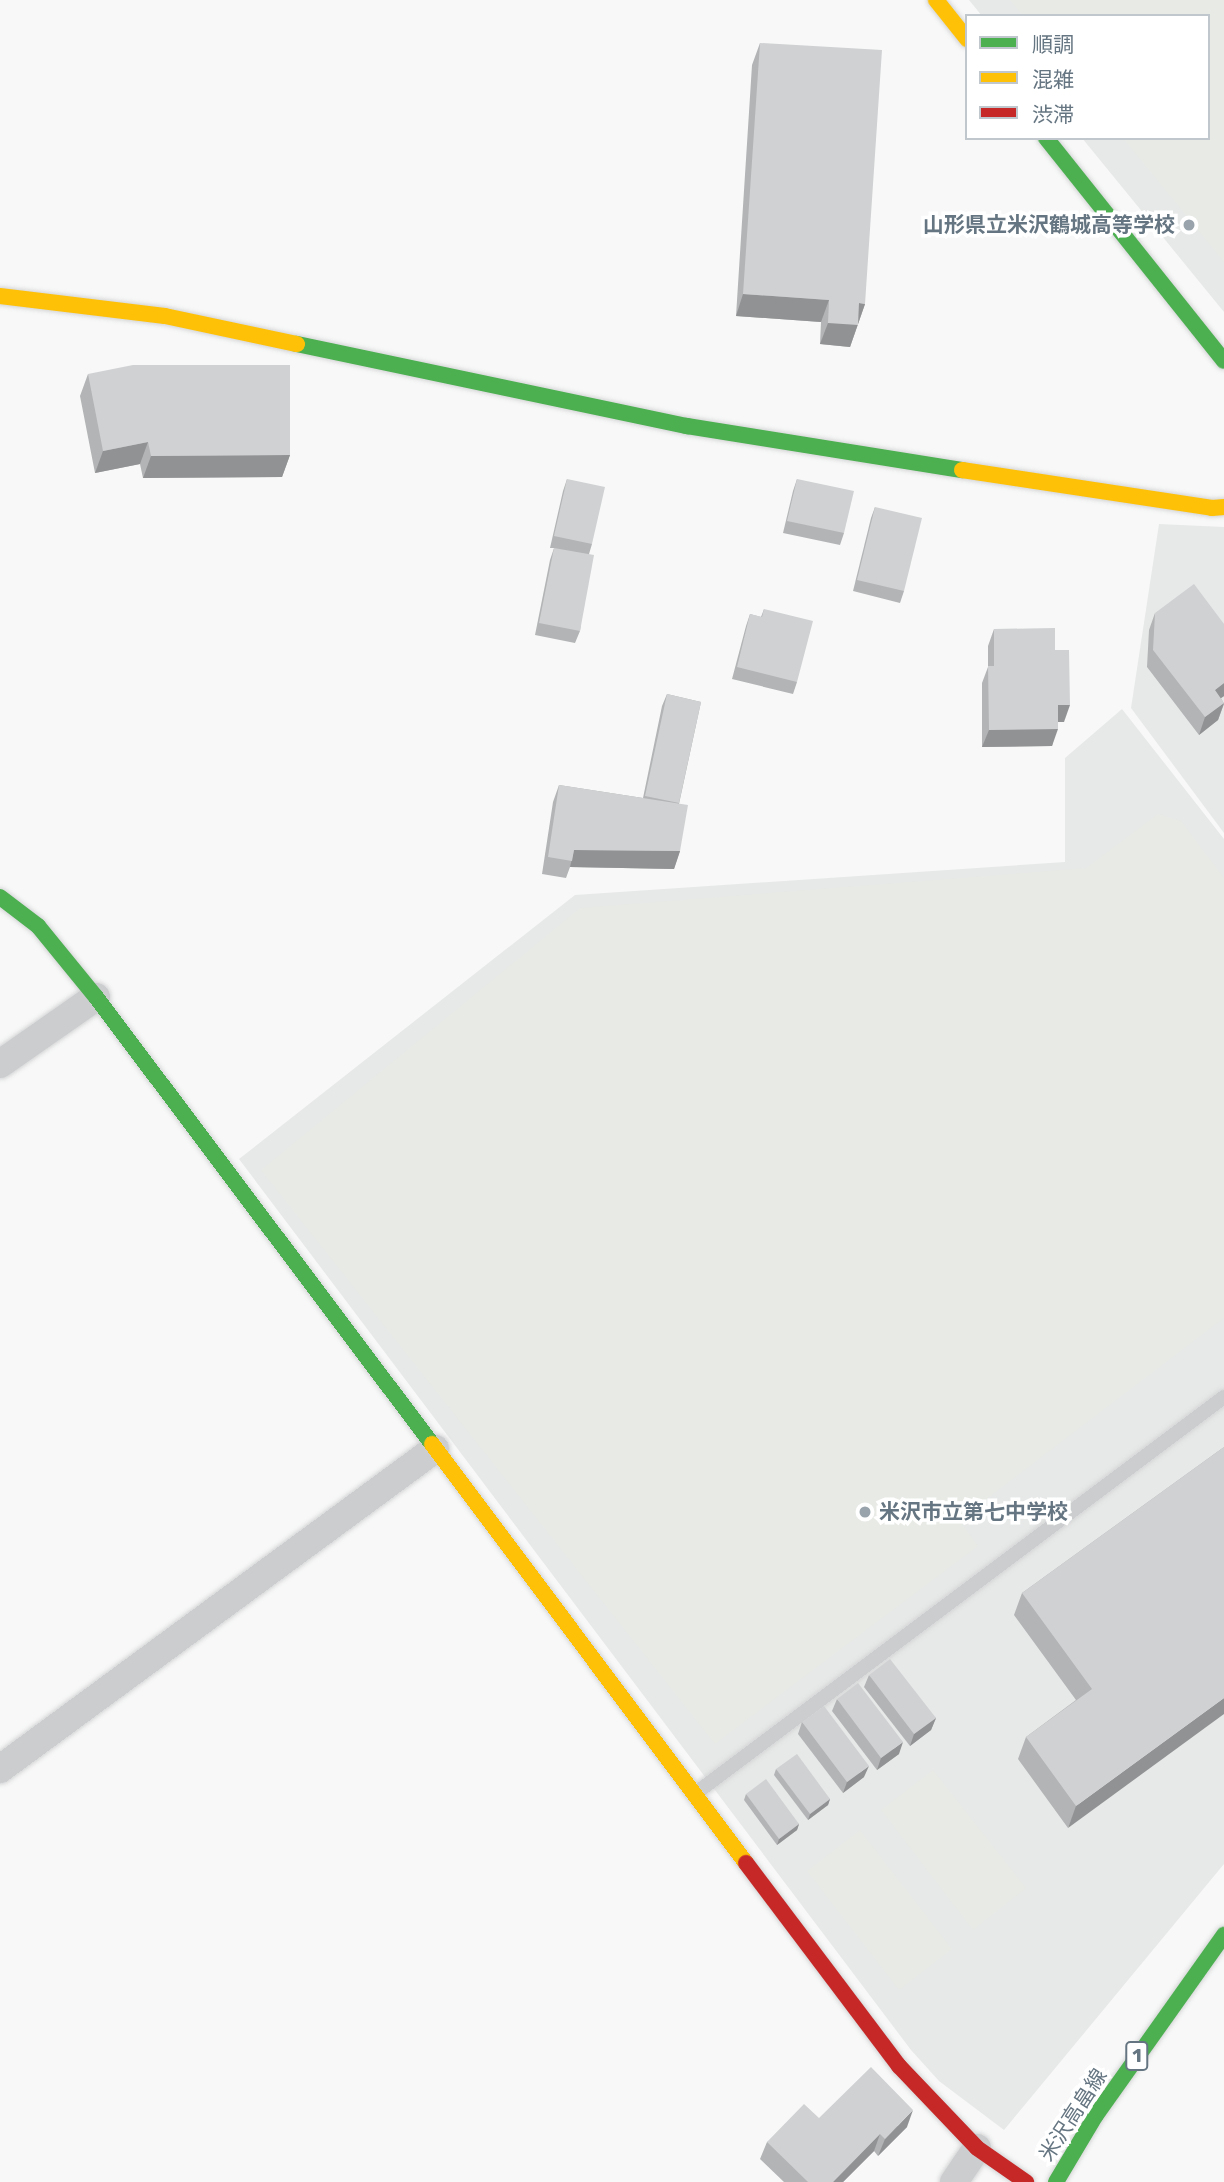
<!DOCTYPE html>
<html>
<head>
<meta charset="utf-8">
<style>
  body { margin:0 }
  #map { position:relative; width:1224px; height:2182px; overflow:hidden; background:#f8f8f8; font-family:Rubik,"Noto Sans JP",sans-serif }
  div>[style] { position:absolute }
  .built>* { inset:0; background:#e7e8e8 }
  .green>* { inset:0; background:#e7eae5 }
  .roads { filter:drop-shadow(0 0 2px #d4d5d6) drop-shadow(0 0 2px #d4d5d6) }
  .lane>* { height:14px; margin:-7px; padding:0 7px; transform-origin:7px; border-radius:7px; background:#cbcdce }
  .street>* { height:28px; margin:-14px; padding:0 14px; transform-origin:14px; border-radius:14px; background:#cbcdce }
  .fast>* { height:16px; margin:-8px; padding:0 8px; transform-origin:8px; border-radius:8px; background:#4caf50 }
  .slow>* { height:16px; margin:-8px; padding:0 8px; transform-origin:8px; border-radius:8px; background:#ffc107 }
  .jam>* { height:16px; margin:-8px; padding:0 8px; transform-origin:8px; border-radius:8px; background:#c62828 }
  .wall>* { inset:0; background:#b2b4b5 }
  .shaded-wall>* { inset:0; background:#919293 }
  .building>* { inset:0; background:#cfd1d2 }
  .dots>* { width:19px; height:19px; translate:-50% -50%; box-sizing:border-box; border:4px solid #fff; border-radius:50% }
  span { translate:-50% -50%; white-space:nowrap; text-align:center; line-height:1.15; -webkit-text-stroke:7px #fff; paint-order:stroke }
  .shield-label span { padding:2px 5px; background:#fff; border:2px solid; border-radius:5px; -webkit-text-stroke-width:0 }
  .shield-label { font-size:19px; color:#657581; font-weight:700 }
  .poi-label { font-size:21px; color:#657581; font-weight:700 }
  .right { translate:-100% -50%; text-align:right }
  .left { translate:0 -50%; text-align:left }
  .street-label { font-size:21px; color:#657581 }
  .legend { position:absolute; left:965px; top:14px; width:245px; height:126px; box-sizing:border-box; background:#fff; border:2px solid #c1c8cd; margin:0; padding:9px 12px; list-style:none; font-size:21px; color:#657581 }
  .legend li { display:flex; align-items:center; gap:14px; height:35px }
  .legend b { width:35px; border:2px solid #c1c8cd }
</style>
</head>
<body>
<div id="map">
  <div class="built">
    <div style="clip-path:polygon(969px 0,1224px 0,1224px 312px,1082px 138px,1208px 138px,1208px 16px,982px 16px)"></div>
    <div style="clip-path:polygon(1159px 524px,1224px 527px,1224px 833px,1131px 708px)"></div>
    <div style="clip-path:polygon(1122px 709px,1224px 839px,1224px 1864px,1004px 2130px,939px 2081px,911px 2050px,239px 1159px,575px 895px,1065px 862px,1065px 758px)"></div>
  </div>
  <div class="green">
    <div style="clip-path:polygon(1010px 0,1224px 0,1224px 262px,1123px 138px,1208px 138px,1208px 16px,1023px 16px)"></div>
    <div style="clip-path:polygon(1158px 814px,1181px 821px,1224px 878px,1224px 1318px,959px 1520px,978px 1546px,715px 1744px,261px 1170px,580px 908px,1086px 868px)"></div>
    <div style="clip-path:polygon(933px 1770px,1026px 1888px,973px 1930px,881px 1810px)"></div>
    <div style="clip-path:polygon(860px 1830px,952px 1949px,899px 1990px,807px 1871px)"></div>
  </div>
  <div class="roads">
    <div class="lane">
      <div style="left:696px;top:1793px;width:660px;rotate:-36.87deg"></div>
    </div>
    <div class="street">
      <div style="left:0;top:1064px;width:117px;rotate:-34.9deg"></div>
      <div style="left:0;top:1769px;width:540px;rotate:-36.34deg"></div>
      <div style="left:954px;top:2182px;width:41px;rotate:-55.9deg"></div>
    </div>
    <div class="fast">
      <div style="left:1046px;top:138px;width:285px;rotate:51.4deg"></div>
      <div style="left:297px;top:344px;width:399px;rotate:11.9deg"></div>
      <div style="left:687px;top:426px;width:278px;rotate:9.1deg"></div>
      <div style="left:0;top:897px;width:48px;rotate:37.3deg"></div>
      <div style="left:38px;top:926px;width:92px;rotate:50.8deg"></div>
      <div style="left:96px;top:997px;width:559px;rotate:53.07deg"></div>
      <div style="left:1056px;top:2182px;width:78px;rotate:-59.2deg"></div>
      <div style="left:1096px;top:2115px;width:221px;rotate:-54.6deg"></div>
    </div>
    <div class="slow">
      <div style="left:936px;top:0;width:50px;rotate:51.5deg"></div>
      <div style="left:0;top:296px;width:166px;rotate:6.9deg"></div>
      <div style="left:165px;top:316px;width:135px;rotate:12deg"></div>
      <div style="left:962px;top:470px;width:253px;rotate:8.6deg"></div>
      <div style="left:1212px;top:508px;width:12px;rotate:-5deg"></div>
      <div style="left:432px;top:1444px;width:524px;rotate:53.15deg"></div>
    </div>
    <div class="jam">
      <div style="left:746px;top:1863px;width:254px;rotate:53deg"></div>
      <div style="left:899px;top:2066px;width:113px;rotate:46.4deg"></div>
      <div style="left:977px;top:2148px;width:60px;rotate:34.8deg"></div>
    </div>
  </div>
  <div class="wall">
    <div style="clip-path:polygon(760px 43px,865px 304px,850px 347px,820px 344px,821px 322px,736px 316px,752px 65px)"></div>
    <div style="clip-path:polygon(88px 374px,290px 455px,282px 477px,143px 478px,140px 464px,95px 473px,80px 396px)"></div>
    <div style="clip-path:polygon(567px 479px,592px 544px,589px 554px,580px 631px,575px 643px,535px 635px,550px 560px,554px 548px,550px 548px,563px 491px)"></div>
    <div style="clip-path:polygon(797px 479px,844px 533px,840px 545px,783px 533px,793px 491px)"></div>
    <div style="clip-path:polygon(875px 507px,904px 591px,900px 603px,853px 591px,871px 518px)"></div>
    <div style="clip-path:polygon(764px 609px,797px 682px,793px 694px,732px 679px,746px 626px,750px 614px,761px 617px)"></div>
    <div style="clip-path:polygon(1155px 613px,1224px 624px,1224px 696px,1221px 698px,1224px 704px,1218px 720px,1199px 735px,1147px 667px,1149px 630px)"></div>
    <div style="clip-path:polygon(994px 629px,1055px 650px,1064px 722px,1058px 722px,1052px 746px,982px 747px,982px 683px,988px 667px,988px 646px)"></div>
    <div style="clip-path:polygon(667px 694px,701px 702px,679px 804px,680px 851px,674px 869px,570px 867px,566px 878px,542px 874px,553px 802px,559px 785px,643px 798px,662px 706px)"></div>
    <div style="clip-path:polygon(1224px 1447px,1068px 1828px,1018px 1759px,1026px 1737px,1076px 1700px,1014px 1615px,1022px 1593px)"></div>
    <div style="clip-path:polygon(869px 1675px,936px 1718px,931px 1730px,910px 1746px,864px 1687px)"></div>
    <div style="clip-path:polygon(837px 1699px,899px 1754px,877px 1770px,832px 1711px)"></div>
    <div style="clip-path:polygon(802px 1722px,864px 1777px,843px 1793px,798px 1734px)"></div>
    <div style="clip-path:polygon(776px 1769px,830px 1799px,828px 1805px,808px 1820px,774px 1775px)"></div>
    <div style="clip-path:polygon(746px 1794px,799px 1824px,797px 1830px,777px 1845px,744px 1800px)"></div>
    <div style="clip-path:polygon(819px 2118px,907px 2127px,878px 2156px,874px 2151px,843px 2182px,784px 2182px,760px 2159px,767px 2142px)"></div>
  </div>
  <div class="shaded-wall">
    <div style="clip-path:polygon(743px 294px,829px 300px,821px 322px,736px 316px)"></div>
    <div style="clip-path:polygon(859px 303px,865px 304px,850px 347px,820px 344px,828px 323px)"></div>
    <div style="clip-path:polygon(148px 442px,140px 464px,95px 473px,103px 451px)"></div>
    <div style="clip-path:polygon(290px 455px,282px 477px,143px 478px,151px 456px)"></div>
    <div style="clip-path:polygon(1224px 683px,1224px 696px,1208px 707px,1215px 690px)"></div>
    <div style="clip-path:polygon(1224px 703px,1218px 720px,1199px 735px,1205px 717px)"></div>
    <div style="clip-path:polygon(1058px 705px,1070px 705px,1064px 722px,1051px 722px)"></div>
    <div style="clip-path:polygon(1058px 729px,1052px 746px,982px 747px,989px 730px)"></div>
    <div style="clip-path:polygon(574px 850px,680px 851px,674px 869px,570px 867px)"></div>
    <div style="clip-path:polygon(1224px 1698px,1224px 1714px,1068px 1828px,1076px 1806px)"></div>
    <div style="clip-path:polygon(936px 1718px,931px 1730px,910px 1746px,914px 1734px)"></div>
    <div style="clip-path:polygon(903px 1742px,899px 1754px,877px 1770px,881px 1758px)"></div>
    <div style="clip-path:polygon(869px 1766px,864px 1777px,843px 1793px,847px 1782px)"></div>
    <div style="clip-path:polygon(830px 1799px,828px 1805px,808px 1820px,810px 1814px)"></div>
    <div style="clip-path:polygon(799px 1824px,797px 1830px,777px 1845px,779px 1839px)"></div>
    <div style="clip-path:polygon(913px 2110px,907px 2127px,878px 2156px,885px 2139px)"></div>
    <div style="clip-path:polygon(880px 2134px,874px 2151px,843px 2182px,833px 2182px)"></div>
  </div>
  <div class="building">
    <div style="clip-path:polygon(760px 43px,882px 50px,865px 304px,859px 303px,858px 325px,828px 323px,829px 300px,743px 294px)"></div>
    <div style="clip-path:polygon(133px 365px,290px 365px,290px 455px,151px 456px,148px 442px,103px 451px,88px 374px)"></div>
    <div style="clip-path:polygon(567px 479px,605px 487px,592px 544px,554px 536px)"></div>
    <div style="clip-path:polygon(797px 479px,854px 491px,844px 533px,787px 521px)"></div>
    <div style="clip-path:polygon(875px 507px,922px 518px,904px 591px,857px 580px)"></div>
    <div style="clip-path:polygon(554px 548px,594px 555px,580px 631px,539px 623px)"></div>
    <div style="clip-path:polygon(1194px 584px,1224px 624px,1224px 683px,1215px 690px,1224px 703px,1205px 717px,1153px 650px,1155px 613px)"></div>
    <div style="clip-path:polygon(764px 609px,813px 621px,797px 682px,737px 667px,750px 614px,762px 617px)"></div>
    <div style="clip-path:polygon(1055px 628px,1055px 650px,1069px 650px,1070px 705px,1058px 705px,1058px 729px,989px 730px,988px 666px,994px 666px,994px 629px)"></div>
    <div style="clip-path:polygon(667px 694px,701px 702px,679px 803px,645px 796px)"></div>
    <div style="clip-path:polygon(559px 785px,688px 805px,680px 851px,574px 850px,572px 861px,548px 857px)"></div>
    <div style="clip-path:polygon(1224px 1447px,1224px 1698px,1076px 1806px,1026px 1737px,1092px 1689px,1022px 1593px)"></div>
    <div style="clip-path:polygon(890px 1659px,936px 1718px,914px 1734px,869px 1675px)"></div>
    <div style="clip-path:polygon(858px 1683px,903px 1742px,881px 1758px,837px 1699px)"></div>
    <div style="clip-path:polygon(824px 1706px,869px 1766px,847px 1782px,802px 1722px)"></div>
    <div style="clip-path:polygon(797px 1754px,830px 1799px,810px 1814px,776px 1769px)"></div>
    <div style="clip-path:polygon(766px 1779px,799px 1824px,779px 1839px,746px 1794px)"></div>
    <div style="clip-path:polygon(871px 2067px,913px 2110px,885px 2139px,880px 2134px,833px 2182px,808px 2182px,767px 2142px,804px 2104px,819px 2118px)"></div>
  </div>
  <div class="dots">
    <div style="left:1189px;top:225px;background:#98a3ab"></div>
    <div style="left:865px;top:1512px;background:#98a3ab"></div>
  </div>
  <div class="shield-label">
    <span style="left:1137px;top:2056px">1</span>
  </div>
  <div class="poi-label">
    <span class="right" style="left:1175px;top:225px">山形県立米沢鶴城高等学校</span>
    <span class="left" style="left:879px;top:1512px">米沢市立第七中学校</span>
  </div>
  <div class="street-label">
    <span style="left:1073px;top:2115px;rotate:-57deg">米沢高畠線</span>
  </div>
  <ul class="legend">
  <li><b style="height:9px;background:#4caf50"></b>順調</li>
  <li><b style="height:9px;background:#ffc107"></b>混雑</li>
  <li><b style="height:9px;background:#c62828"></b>渋滞</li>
  </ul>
</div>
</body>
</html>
